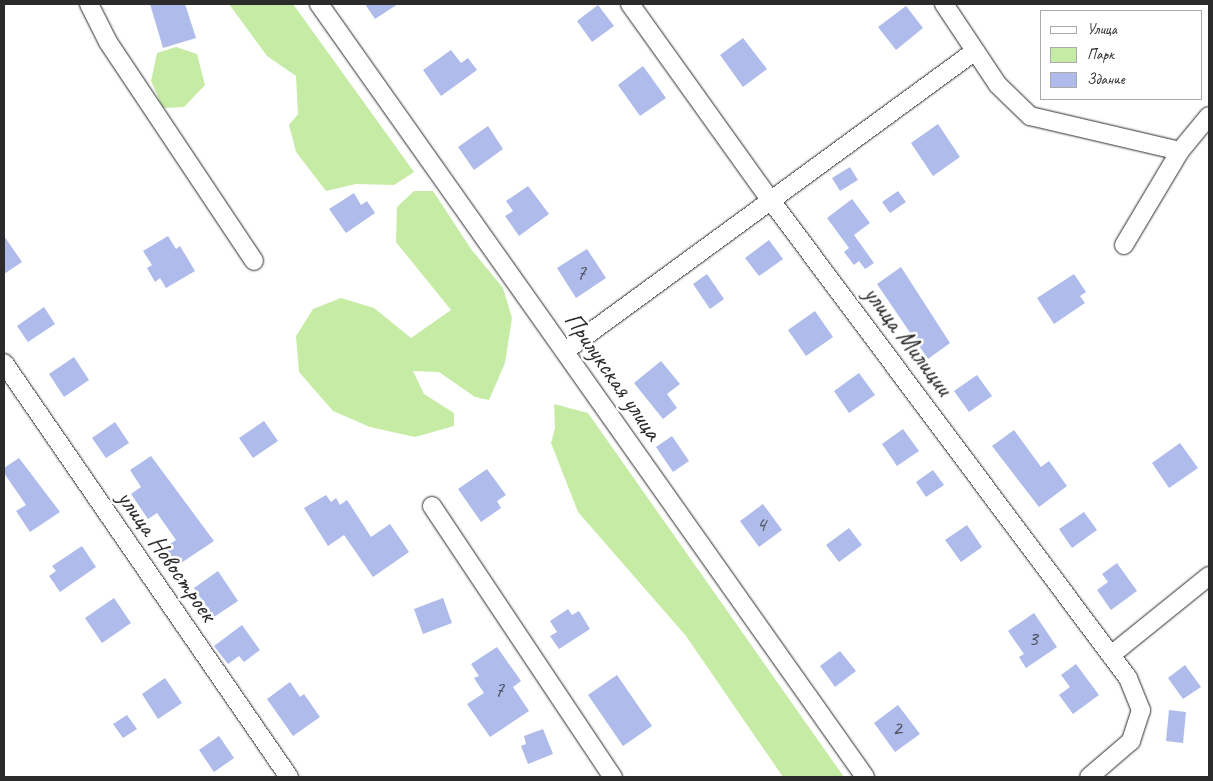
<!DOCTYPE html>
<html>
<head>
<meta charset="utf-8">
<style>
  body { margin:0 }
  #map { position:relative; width:1213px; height:781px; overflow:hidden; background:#fff; font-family:Caveat,sans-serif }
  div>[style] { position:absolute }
  .green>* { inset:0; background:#c6eba5 }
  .building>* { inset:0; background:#aebbeb }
  .roads { filter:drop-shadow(0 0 1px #2b2b2b) drop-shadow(0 0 1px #2b2b2b) }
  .street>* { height:18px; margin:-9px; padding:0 9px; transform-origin:9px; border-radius:9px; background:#fff }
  span { translate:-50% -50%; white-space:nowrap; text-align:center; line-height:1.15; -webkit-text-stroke:5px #fff; paint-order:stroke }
  .number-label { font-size:22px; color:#4c4f5b }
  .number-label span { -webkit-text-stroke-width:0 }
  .street-label { font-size:25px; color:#2b2b2b }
  .frame { position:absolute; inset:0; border:5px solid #2b2b2b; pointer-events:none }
  .legend { position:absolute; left:1040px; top:10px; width:162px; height:90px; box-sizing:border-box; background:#fff; border:1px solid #aaa; margin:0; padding:6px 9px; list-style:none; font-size:15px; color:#2b2b2b }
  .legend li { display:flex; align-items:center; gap:10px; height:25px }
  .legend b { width:25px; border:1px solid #aaa }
</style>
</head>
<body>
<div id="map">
  <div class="green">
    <div style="clip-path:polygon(229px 4px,293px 4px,414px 172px,394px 185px,356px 184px,326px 191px,296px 152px,289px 125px,298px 114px,296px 76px,267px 56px)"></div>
    <div style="clip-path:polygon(176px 47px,197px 54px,205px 85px,184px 107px,163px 108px,151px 81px,157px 53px)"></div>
    <div style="clip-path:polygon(414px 191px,433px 191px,471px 249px,503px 288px,512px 318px,505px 363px,489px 400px,475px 397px,439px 372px,413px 371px,424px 394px,454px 413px,454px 426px,415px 437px,370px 427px,333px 411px,299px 372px,296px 336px,313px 309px,341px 298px,374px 308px,411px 338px,451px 310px,396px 242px,397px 207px)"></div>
    <div style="clip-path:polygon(554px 404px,588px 413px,844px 777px,783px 777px,686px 636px,578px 512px,551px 443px,555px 428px)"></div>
  </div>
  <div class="building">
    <div style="clip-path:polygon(150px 4px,185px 4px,196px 38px,163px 48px)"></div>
    <div style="clip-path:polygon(365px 4px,398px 4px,375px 19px)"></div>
    <div style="clip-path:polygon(598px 5px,614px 26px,592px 42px,577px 21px)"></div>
    <div style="clip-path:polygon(906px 6px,923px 28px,896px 50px,878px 27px)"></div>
    <div style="clip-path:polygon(743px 38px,767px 69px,743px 87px,720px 55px)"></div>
    <div style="clip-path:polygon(451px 50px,461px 63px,468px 58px,477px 70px,441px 96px,423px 70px)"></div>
    <div style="clip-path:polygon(643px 66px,666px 98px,640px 116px,618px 85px)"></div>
    <div style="clip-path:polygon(938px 124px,960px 157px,933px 176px,911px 143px)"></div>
    <div style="clip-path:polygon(488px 126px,503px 149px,474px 170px,458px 147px)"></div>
    <div style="clip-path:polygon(850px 167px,858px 180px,840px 191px,832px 178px)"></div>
    <div style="clip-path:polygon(528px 186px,549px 214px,519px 236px,505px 216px,513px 211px,506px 201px)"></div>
    <div style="clip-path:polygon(898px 191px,906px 202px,890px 213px,882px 202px)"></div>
    <div style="clip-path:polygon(354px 193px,361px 205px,367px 201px,375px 213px,346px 233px,329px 209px)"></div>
    <div style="clip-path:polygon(852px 199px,870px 223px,854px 235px,874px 263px,865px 269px,859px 261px,854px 265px,844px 252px,849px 248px,827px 218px)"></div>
    <div style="clip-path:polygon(4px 236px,22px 262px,4px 274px)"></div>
    <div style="clip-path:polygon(168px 236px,176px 249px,180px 246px,195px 271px,166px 288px,160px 278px,155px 282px,147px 268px,152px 265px,143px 251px)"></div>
    <div style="clip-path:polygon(769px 240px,783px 259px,759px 276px,745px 258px)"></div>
    <div style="clip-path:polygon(587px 249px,606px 278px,576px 298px,557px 268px)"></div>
    <div style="clip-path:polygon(901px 267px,950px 343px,928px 359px,877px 284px)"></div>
    <div style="clip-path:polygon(707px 274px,724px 299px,710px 309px,693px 284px)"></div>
    <div style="clip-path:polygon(1074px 274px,1086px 292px,1080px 296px,1085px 303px,1054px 324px,1037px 298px)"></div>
    <div style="clip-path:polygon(44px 307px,55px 324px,28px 342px,17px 326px)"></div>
    <div style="clip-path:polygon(815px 311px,833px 337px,806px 356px,788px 330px)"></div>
    <div style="clip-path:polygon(74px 357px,89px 380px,64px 397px,49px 374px)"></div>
    <div style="clip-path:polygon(661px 361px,680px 384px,667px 394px,677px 408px,663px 419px,634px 383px)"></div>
    <div style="clip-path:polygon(859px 373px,875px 395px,849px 413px,834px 391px)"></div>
    <div style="clip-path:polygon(977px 375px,992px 396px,969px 412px,954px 391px)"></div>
    <div style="clip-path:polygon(264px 421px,278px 441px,253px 458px,239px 438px)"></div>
    <div style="clip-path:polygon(115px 422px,129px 443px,106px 458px,92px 438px)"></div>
    <div style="clip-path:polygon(903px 429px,919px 451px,897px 466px,882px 444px)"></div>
    <div style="clip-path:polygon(1014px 430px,1041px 467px,1049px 461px,1067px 486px,1039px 507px,992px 446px)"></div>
    <div style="clip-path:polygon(672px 436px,689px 461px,673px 472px,656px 447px)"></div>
    <div style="clip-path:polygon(1180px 443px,1198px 468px,1169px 488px,1152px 463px)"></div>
    <div style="clip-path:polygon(151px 456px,214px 541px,178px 565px,165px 547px,176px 540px,157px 513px,148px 519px,131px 494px,141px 487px,130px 470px)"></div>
    <div style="clip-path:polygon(19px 458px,60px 512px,30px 532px,16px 511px,26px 505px,4px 473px,4px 468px)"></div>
    <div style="clip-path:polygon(487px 469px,506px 495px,497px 501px,501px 508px,481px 522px,458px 489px)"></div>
    <div style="clip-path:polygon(933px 470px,944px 485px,926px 497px,916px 482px)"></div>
    <div style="clip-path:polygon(326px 495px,331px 502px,336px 498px,340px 505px,347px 500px,371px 537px,390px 524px,409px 552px,373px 577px,344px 535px,328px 546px,304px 508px)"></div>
    <div style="clip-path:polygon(763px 504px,782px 530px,759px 547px,740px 521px)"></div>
    <div style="clip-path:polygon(1084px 512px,1097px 530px,1072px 548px,1059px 529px)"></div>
    <div style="clip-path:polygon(967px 525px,982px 547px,961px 562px,945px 540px)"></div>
    <div style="clip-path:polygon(849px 528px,862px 545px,839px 562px,826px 545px)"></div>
    <div style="clip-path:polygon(82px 546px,96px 567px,60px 592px,49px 576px,56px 571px,52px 566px)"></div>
    <div style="clip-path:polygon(1117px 563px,1137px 591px,1111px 610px,1097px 590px,1108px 582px,1102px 574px)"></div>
    <div style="clip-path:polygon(218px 571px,238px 601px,214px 617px,194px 588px)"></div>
    <div style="clip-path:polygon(114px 598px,131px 623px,102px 643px,85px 618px)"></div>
    <div style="clip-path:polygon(443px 598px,452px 623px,423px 634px,414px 609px)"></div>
    <div style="clip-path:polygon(568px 609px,572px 615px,579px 611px,590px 629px,559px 649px,550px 636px,557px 632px,550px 621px)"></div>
    <div style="clip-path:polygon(1034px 613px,1057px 647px,1026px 668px,1019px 657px,1024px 654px,1008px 631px)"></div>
    <div style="clip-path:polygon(242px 625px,260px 650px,244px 662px,239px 656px,228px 664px,214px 646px)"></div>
    <div style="clip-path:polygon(497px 647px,521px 681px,513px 687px,529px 711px,490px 737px,467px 704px,484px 693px,474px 678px,479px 676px,471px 664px)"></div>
    <div style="clip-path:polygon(840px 651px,856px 671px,835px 687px,820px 666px)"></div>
    <div style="clip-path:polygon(1076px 664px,1099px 695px,1073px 714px,1059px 695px,1070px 687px,1061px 675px)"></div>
    <div style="clip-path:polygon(1185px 665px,1201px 687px,1183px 699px,1168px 678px)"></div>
    <div style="clip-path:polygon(617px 675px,652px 726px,623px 746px,588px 695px)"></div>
    <div style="clip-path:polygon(165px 678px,182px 703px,158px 719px,142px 694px)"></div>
    <div style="clip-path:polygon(290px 682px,300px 697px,304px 694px,320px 717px,293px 736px,267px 699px)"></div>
    <div style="clip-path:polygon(898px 705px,920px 734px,895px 752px,874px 723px)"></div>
    <div style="clip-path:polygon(1169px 710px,1186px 712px,1183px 743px,1166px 741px)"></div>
    <div style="clip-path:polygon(127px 715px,137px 729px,123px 738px,113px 724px)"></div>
    <div style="clip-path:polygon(543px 729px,553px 754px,528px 764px,521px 746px,526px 744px,524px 736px)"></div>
    <div style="clip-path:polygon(219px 736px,234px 758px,214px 772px,199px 750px)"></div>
  </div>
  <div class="roads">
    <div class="street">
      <div style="left:89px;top:4px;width:42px;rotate:63.4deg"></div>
      <div style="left:108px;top:42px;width:263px;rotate:56.3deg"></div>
      <div style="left:319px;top:4px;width:946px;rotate:54.76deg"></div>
      <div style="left:630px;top:4px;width:244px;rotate:54.4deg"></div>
      <div style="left:772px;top:202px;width:594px;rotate:53.21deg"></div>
      <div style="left:1128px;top:678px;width:35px;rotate:68deg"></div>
      <div style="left:1141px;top:710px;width:33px;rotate:108deg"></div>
      <div style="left:1131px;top:741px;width:55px;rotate:139.4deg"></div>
      <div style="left:944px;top:4px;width:97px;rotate:56.3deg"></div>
      <div style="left:998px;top:85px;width:45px;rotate:44.1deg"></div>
      <div style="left:1030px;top:116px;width:154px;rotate:13.1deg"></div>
      <div style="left:1124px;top:245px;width:109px;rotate:-59.2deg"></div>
      <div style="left:1180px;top:151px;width:45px;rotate:-50.4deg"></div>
      <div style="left:565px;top:351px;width:508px;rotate:-36.19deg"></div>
      <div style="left:4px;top:363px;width:503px;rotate:55.46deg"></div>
      <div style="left:432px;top:506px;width:326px;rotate:56.3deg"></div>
      <div style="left:1111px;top:655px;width:126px;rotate:-38.9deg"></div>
    </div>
  </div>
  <div class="number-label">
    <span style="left:581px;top:273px">7</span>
    <span style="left:761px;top:525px">4</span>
    <span style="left:1033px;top:639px">3</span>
    <span style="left:499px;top:690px">7</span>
    <span style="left:897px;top:729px">2</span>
  </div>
  <div class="street-label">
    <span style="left:908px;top:341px;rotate:53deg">улица Милиции</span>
    <span style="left:613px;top:376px;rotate:55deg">Прилукская улица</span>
    <span style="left:167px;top:556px;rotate:55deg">улица Новостроек</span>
  </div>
  <div class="frame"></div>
  <ul class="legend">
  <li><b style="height:6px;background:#fff"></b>Улица</li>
  <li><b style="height:14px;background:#c6eba5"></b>Парк</li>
  <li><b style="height:14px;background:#aebbeb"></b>Здание</li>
  </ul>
</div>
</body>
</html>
